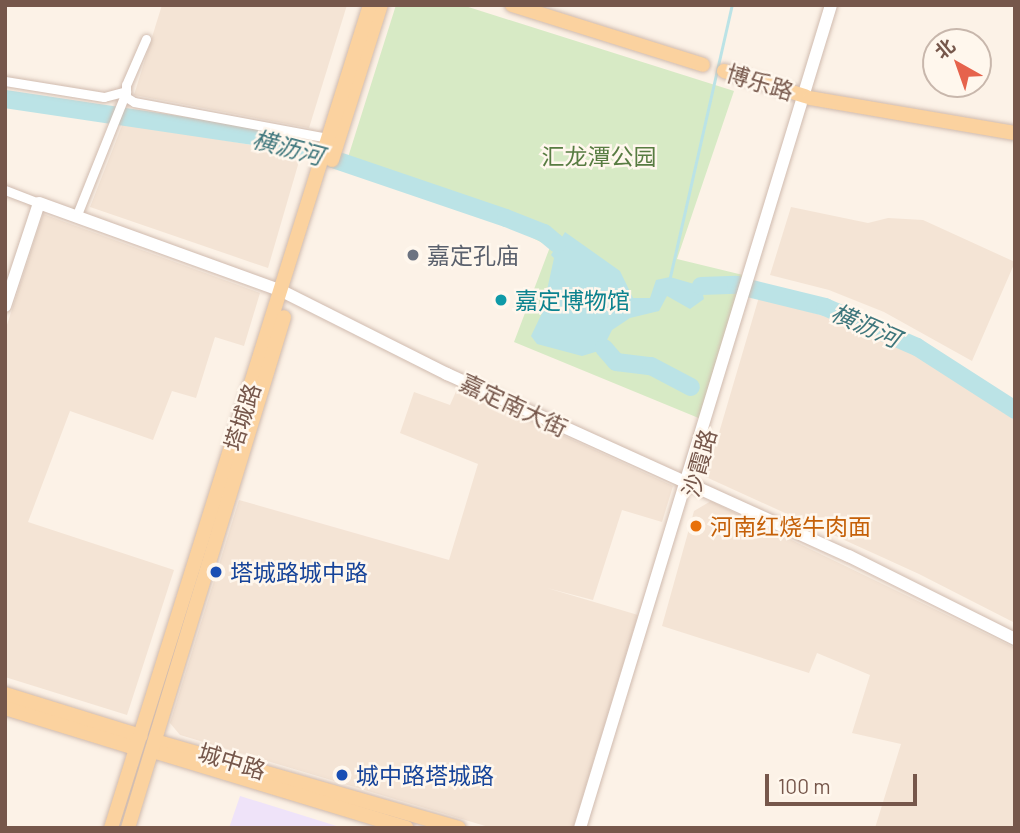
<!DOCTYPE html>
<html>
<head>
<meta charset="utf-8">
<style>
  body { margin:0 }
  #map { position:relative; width:1020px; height:833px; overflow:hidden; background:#fcf2e7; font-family:Barlow,"Noto Sans SC",sans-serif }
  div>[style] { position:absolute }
  .residential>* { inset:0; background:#f4e4d5 }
  .education>* { inset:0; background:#efe3f9 }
  .green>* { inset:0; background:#d7eac5 }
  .water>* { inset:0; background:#bbe3e6 }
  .stream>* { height:2.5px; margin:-1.25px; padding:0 1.25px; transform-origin:1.25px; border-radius:1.25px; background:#bbe3e6 }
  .river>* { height:18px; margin:-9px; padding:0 9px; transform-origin:9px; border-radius:9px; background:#bbe3e6 }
  .roads { filter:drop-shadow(0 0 2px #d0bbaf) drop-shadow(0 0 2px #d0bbaf) }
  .street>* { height:9px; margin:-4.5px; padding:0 4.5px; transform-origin:4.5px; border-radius:4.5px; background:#fff }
  .secondary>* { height:12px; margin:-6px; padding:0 6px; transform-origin:6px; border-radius:6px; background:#fff }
  .primary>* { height:14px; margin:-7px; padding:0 7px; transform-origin:7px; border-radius:7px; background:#fbd29f }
  .dots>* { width:19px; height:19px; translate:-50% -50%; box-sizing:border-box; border:4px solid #fff7ed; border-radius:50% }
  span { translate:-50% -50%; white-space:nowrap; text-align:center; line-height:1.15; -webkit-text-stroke:5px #fff7ed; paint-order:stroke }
  .street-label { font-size:23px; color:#76574b }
  .park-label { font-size:23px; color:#587c42 }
  .worship-label { font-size:23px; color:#5b616d }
  .left { translate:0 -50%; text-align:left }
  .culture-label { font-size:23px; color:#0d838f }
  .food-label { font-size:23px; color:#c56008 }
  .transit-label { font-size:23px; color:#164399 }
  .water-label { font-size:24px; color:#3e767c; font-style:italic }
  .frame { position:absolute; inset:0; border:7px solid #76574b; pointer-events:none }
  .north { position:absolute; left:922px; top:28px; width:70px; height:70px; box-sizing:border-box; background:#fff7ed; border:2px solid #c8b7ac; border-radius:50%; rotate:320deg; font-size:19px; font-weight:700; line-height:28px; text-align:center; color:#76574b }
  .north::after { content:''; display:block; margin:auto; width:24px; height:32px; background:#e6634c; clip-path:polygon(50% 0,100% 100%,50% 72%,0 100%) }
  .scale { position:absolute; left:765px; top:774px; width:152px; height:32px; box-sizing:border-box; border:4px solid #76574b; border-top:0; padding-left:9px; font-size:21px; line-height:24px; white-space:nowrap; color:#76574b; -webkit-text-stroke:5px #fff7ed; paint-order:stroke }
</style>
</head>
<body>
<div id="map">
  <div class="residential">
    <div style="clip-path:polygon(162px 5px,347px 5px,309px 128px,134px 95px)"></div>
    <div style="clip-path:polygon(123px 123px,269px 148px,300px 158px,268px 268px,90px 207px)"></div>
    <div style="clip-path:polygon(791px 207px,868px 223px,888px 218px,923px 220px,1015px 262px,972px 361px,884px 312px,829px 290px,770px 275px)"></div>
    <div style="clip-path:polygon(43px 214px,260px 293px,244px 346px,215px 337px,196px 398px,172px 391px,153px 440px,70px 411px,28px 522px,174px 570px,127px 715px,5px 677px,5px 331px)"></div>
    <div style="clip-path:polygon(759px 297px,831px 318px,881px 338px,927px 362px,1015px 420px,1015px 623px,919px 574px,706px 477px)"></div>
    <div style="clip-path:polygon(458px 387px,673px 486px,662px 522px,622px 510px,593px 600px,547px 588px,638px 615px,573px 828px,492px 828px,180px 735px,170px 723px,239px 500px,449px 560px,478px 464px,400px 433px,414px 392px,450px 405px)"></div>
    <div style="clip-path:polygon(711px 501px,1015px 648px,1015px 828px,875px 828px,901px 744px,852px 733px,870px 675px,817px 653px,809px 673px,662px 626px,694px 511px)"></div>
  </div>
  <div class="education">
    <div style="clip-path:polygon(240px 796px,343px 828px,229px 828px)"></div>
  </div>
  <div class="green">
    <div style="clip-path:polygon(396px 5px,462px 5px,734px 91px,677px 259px,743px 275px,701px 419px,514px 342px,550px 247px,516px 229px,344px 170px)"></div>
  </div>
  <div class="water">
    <div style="clip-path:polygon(565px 232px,620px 271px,633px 298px,650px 298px,656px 280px,670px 277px,701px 286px,704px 299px,690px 309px,667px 296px,659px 311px,630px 318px,612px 330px,602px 350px,582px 356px,537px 344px,531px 336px,542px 313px,554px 258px,551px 255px)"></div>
  </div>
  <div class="stream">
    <div style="left:670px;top:277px;width:279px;rotate:-77.2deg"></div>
  </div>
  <div class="river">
    <div style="left:5px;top:99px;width:272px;rotate:8.5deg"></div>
    <div style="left:274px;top:139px;width:245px;rotate:18.8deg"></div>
    <div style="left:506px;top:218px;width:41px;rotate:21.5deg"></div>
    <div style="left:544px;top:233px;width:17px;rotate:40deg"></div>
    <div style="left:701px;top:286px;width:35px;rotate:-2deg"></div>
    <div style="left:736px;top:285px;width:92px;rotate:13.9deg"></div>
    <div style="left:825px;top:307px;width:100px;rotate:23.5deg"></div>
    <div style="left:917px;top:347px;width:117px;rotate:32.7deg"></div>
    <div style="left:604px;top:348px;width:18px;rotate:49deg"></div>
    <div style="left:616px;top:362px;width:35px;rotate:7deg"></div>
    <div style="left:651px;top:366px;width:45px;rotate:27.7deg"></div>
  </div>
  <div class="roads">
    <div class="street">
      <div style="left:146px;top:39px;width:50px;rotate:113.5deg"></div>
      <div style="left:126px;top:85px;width:12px;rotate:90deg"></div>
      <div style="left:126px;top:97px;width:9px;rotate:32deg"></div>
      <div style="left:134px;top:102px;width:198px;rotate:10.5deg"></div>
      <div style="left:5px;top:81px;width:100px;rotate:9.2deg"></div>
      <div style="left:104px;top:97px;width:23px;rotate:-15deg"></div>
      <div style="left:5px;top:190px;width:36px;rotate:21deg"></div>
      <div style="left:76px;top:217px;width:135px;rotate:-68.2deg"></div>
    </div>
    <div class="secondary">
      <div style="left:5px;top:306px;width:108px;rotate:-71.7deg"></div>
      <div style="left:39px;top:203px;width:258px;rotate:19.9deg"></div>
      <div style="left:282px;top:291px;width:185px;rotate:26.7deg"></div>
      <div style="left:447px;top:374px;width:441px;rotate:24.4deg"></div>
      <div style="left:849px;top:556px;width:186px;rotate:26.6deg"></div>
      <div style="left:580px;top:828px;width:860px;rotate:-73.04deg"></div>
    </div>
    <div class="primary">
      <div style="left:512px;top:5px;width:200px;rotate:17.4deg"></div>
      <div style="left:724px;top:71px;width:85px;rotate:17.2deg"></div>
      <div style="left:810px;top:98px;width:208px;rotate:9.7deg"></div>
      <div style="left:332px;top:160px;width:163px;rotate:-72.5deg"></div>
      <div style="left:5px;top:694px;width:142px;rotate:17.2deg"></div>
      <div style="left:5px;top:708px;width:136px;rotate:17.1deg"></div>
      <div style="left:155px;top:741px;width:316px;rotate:16deg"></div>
      <div style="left:153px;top:751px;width:265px;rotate:16.9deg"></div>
      <div style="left:111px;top:828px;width:863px;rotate:-72.53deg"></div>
      <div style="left:128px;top:828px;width:534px;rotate:-73.02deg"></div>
    </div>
  </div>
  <div class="dots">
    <div style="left:413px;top:255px;background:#6b7280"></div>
    <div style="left:501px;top:300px;background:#0f9aa8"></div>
    <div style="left:696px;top:526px;background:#e8710a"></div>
    <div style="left:216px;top:572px;background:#1a4fb4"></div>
    <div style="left:342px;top:775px;background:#1a4fb4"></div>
  </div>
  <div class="street-label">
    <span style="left:760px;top:82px;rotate:17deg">博乐路</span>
    <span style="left:514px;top:405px;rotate:25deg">嘉定南大街</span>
    <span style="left:242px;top:417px;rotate:-72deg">塔城路</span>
    <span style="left:699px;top:463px;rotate:-74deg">沙霞路</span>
    <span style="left:232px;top:761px;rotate:17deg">城中路</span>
  </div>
  <div class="park-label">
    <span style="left:599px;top:156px">汇龙潭公园</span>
  </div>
  <div class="worship-label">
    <span class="left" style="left:427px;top:255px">嘉定孔庙</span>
  </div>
  <div class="culture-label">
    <span class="left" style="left:515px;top:300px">嘉定博物馆</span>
  </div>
  <div class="food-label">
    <span class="left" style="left:710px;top:526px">河南红烧牛肉面</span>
  </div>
  <div class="transit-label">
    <span class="left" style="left:230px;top:572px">塔城路城中路</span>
    <span class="left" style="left:356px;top:775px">城中路塔城路</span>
  </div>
  <div class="water-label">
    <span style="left:288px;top:147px;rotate:15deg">横沥河</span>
    <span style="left:866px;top:325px;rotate:24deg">横沥河</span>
  </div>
  <div class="frame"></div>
  <div class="north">北</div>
  <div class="scale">100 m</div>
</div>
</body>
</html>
